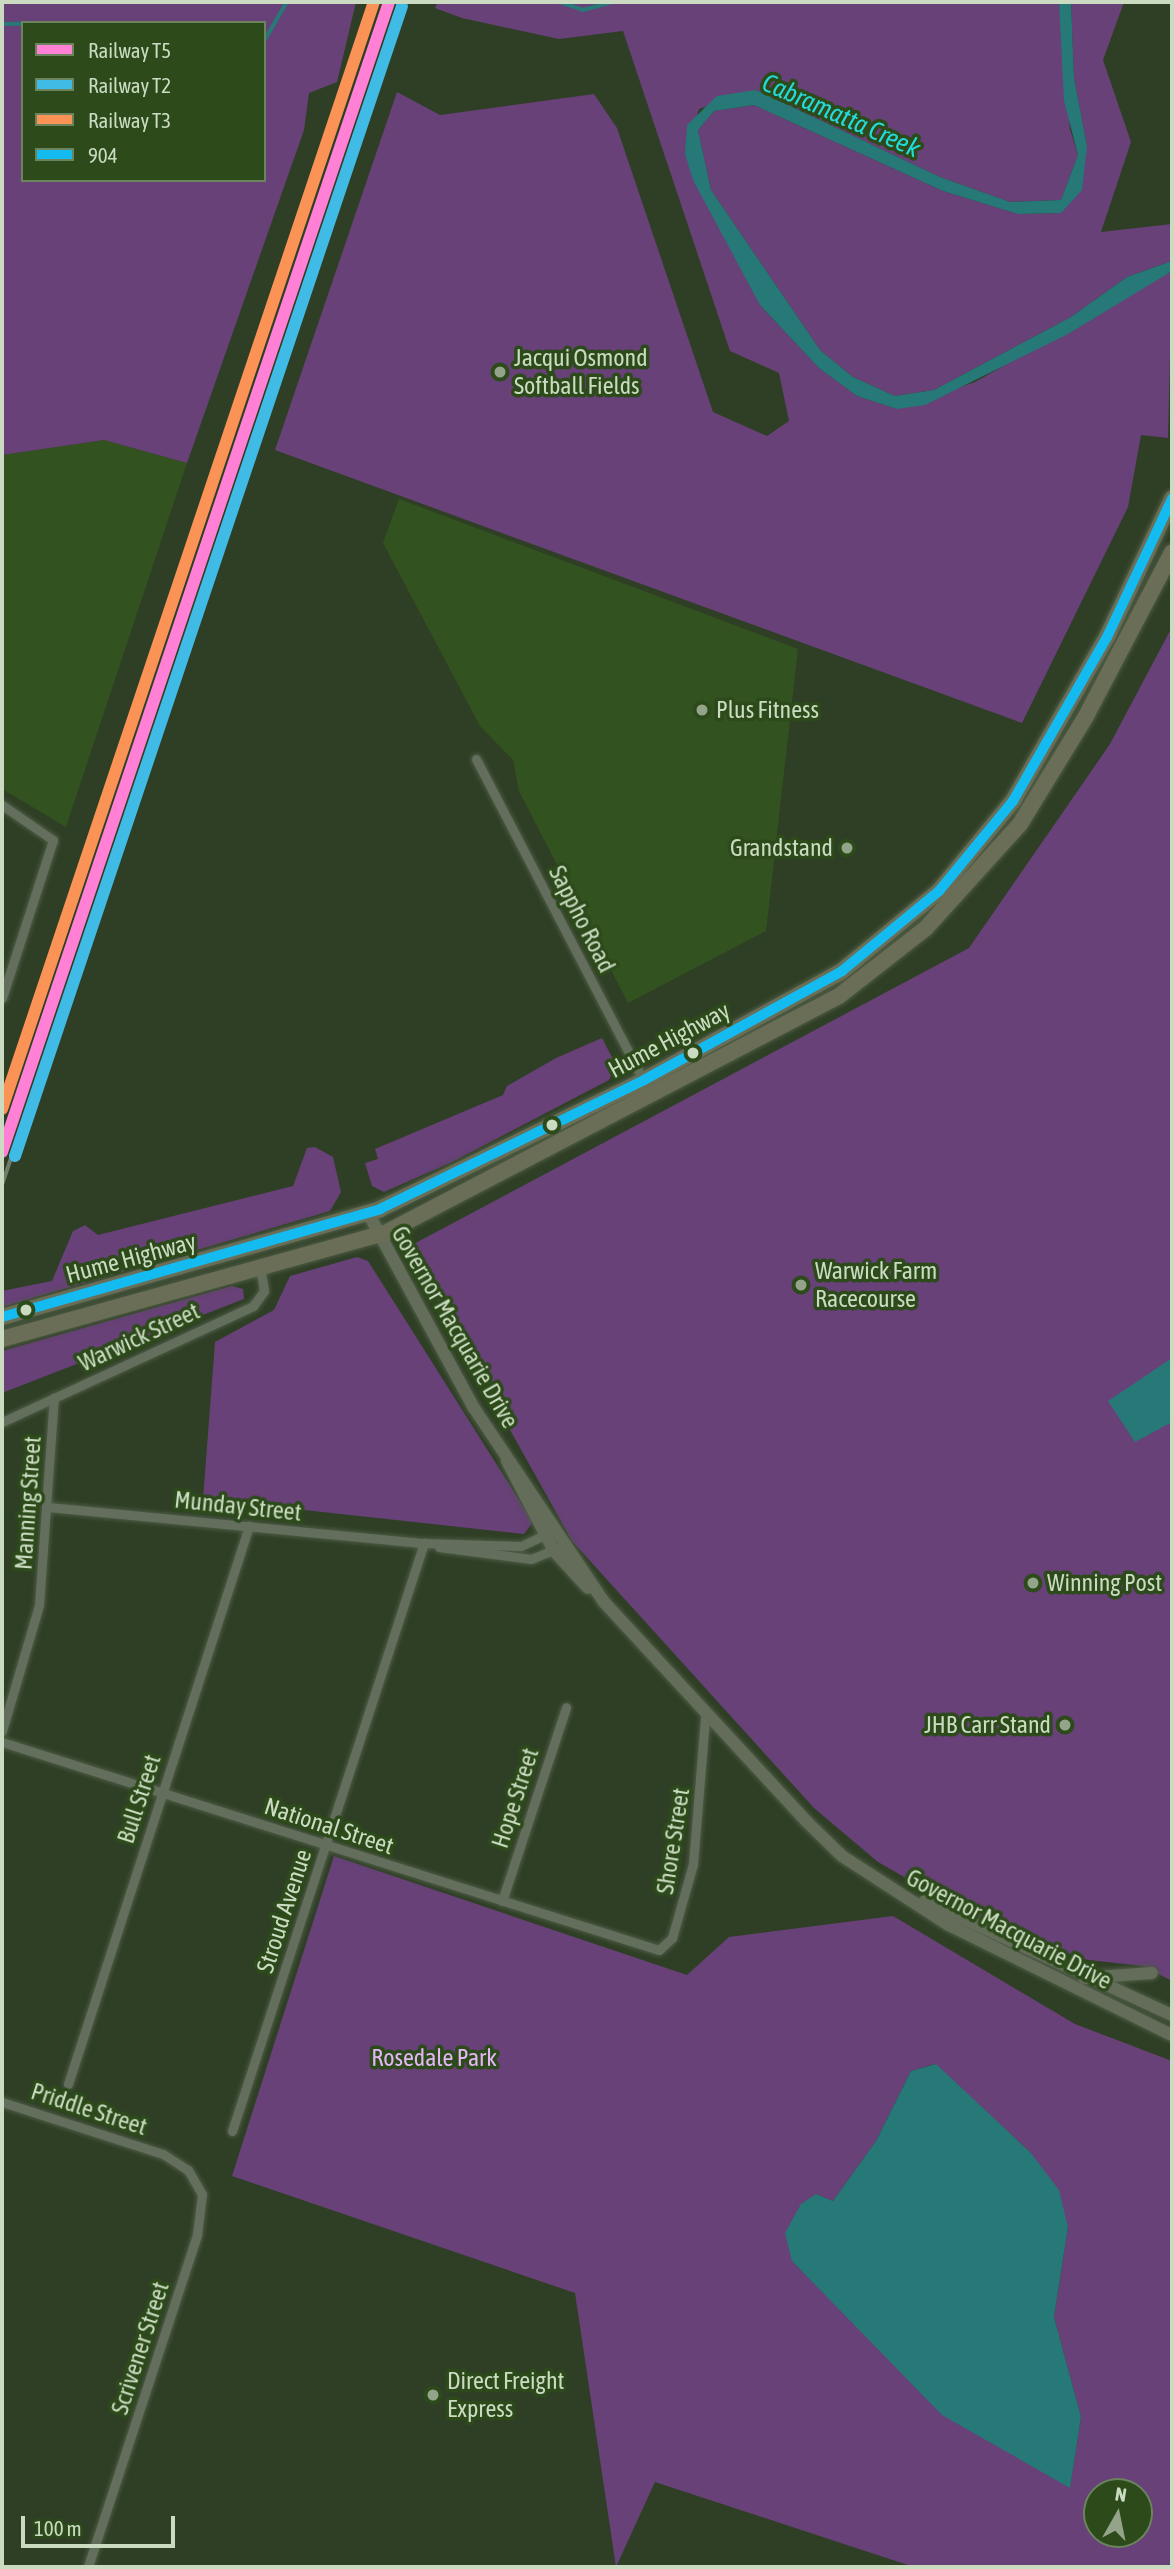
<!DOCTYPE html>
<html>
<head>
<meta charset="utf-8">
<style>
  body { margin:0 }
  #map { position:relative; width:1174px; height:2569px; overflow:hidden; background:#2f3f25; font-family:"Asap Condensed",sans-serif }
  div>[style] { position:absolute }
  .built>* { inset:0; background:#32521f }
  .green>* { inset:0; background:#674177 }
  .water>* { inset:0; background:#277977 }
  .stream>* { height:3.5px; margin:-1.75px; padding:0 1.75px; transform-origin:1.75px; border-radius:1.75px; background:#277977 }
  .roads { filter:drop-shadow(0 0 2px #4d5b45) drop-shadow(0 0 2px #4d5b45) }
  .street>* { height:9px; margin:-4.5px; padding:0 4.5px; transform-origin:4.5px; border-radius:4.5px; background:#636f5c }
  .secondary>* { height:12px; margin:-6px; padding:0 6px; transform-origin:6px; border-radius:6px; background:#646d59 }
  .highway>* { height:16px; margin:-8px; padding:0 8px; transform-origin:8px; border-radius:8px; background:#6b6e56 }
  .rail>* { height:3.5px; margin:-1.75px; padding:0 1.75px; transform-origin:1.75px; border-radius:1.75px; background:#707b6a }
  .bus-1>* { height:10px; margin:-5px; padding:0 5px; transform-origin:5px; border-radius:5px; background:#13bbf1 }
  .rail-1>* { height:12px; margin:-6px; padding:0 6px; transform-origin:6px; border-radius:6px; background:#ff80d4 }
  .rail-2>* { height:12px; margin:-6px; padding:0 6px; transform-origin:6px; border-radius:6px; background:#40bbe6 }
  .rail-3>* { height:12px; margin:-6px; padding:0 6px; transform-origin:6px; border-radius:6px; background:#fa9355 }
  .dots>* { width:19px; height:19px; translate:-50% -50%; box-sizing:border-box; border:4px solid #2c4a1a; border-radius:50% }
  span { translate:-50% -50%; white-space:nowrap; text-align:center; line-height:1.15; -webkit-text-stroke:7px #2c4a1a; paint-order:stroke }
  .poi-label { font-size:24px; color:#cadbc1 }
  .left { translate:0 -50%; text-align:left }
  .right { translate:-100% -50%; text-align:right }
  .street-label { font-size:24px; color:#cadbc1 }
  .park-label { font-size:24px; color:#e3b6f6 }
  .water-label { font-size:26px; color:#25dadb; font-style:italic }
  .frame { position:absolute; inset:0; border:4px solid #cadbc1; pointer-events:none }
  .legend { position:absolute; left:21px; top:21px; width:245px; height:161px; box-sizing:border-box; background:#2c4a1a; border:2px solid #6b845d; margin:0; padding:9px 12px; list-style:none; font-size:21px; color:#cadbc1 }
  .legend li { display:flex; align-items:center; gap:14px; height:35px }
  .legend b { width:35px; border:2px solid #6b845d }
  .north { position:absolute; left:1083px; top:2478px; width:70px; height:70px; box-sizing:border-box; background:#2c4a1a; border:2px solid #6b845d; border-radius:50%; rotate:9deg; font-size:19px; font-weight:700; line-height:28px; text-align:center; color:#cadbc1 }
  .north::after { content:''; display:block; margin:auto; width:24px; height:32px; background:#94a48a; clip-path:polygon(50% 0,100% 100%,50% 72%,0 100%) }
  .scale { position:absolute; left:21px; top:2516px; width:154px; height:32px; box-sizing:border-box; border:4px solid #cadbc1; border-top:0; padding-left:9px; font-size:21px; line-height:24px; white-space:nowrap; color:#cadbc1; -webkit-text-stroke:5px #2c4a1a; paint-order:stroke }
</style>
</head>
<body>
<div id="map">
  <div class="built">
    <div style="clip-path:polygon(104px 440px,187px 463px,66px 827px,2px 789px,2px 455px)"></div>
    <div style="clip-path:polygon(399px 499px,798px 649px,766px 931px,628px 1003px,519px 791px,513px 760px,480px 726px,383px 543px)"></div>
  </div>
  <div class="green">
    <div style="clip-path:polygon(evenodd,2px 2px,356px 2px,337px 82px,309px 93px,304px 130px,187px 463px,104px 440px,2px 455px,2px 2px,23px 23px,264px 23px,264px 180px,23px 180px,23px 23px)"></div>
    <div style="clip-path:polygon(438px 2px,1059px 2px,1070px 129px,1078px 155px,1061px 200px,1010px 202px,940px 177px,756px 90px,699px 109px,685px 154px,760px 305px,819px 368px,857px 396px,897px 409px,975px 382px,1172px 271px,1168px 438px,1141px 435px,1128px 507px,1022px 723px,275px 450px,397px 92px,440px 115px,594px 94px,617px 128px,713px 412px,767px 436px,789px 421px,779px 373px,730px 351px,623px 31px,559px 39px,462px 18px,435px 8px)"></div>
    <div style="clip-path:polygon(1071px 2px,1124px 2px,1103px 60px,1131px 142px,1101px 232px,1172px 224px,1172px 261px,1127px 277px,1071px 317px,934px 390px,895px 396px,853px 377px,820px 350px,711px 190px,698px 130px,714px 111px,754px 105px,943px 191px,1018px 214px,1061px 213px,1087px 146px,1074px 78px)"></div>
    <div style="clip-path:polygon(1172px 627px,1172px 1981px,1143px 1966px,1088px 1960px,1024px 1938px,960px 1909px,878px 1862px,814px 1808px,572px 1541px,408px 1247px,969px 948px,1110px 744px)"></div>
    <div style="clip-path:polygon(602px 1038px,616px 1065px,609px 1080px,452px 1162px,384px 1192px,372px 1186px,365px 1163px,378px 1159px,375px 1149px,503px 1095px,507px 1086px,556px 1058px)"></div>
    <div style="clip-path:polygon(315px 1147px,333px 1157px,341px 1192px,330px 1211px,2px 1307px,2px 1291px,52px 1281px,73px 1231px,85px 1225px,98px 1235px,293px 1186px,307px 1148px)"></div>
    <div style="clip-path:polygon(357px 1257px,368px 1261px,533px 1522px,524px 1534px,203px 1499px,215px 1342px,274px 1310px,290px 1276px)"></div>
    <div style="clip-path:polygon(232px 1286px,243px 1289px,244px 1299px,2px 1393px,2px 1351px)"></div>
    <div style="clip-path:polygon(evenodd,334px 1856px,687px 1975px,729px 1937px,893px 1916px,1075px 2024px,1172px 2061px,1172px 2567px,914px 2567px,655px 2482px,616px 2567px,575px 2293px,232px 2176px,334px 1856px,935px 2064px,1030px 2152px,1068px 2227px,1054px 2317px,1081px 2417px,1070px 2487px,1002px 2448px,891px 2360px,792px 2261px,816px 2194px,833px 2201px,876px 2141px,911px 2071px,935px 2064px,334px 1856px,1097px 2492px,1139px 2492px,1139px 2534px,1097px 2534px,1097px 2492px)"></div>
  </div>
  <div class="water">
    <div style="clip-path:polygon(1059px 2px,1071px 2px,1074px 78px,1087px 146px,1082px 190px,1061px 213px,1018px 214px,943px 191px,754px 105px,714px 111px,698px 130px,711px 190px,820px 350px,853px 377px,895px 396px,934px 390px,1071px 317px,1127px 277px,1172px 261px,1172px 271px,1068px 334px,925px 405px,897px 409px,857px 396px,819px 368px,760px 305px,693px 180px,685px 154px,687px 125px,717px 96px,756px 90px,940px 177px,1010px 202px,1061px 200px,1078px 155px,1064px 101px)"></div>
    <div style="clip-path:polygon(1172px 1358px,1172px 1422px,1135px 1442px,1108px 1401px)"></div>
    <div style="clip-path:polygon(936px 2064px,1030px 2152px,1059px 2190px,1068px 2227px,1054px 2317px,1081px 2417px,1070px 2488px,942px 2415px,792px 2261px,785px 2233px,801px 2204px,816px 2194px,833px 2201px,876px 2141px,911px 2071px)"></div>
  </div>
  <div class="stream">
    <div style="left:560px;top:2px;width:24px;rotate:19deg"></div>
    <div style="left:583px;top:10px;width:30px;rotate:-15deg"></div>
    <div style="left:2px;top:24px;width:87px;rotate:-0.7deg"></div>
    <div style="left:264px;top:41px;width:45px;rotate:-59.5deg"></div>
  </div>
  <div class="roads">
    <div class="street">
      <div style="left:476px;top:759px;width:365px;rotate:62.5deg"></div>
      <div style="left:2px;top:805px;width:62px;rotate:34.5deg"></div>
      <div style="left:53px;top:840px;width:166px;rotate:107.9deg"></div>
      <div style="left:2px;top:1422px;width:277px;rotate:-24.8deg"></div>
      <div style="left:253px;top:1306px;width:19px;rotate:-54deg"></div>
      <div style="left:264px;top:1291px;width:25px;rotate:-99deg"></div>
      <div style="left:48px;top:1507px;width:378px;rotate:5.5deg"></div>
      <div style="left:424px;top:1543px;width:97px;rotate:1.8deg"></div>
      <div style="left:521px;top:1546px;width:31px;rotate:-25deg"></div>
      <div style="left:439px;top:1547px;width:93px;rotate:7.4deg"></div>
      <div style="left:531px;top:1559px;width:35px;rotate:-22deg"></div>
      <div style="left:2px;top:1731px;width:131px;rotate:-73.6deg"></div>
      <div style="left:39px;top:1605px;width:208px;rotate:-85.9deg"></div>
      <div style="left:2px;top:1742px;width:689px;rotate:17.57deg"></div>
      <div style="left:659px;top:1950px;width:18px;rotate:-43deg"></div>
      <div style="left:672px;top:1938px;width:77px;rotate:-74.2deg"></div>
      <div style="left:693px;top:1864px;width:147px;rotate:-85.3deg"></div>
      <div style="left:502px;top:1901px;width:204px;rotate:-71.7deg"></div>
      <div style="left:68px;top:2084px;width:587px;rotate:-72.03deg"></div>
      <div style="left:2px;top:2102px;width:169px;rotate:17.9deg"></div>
      <div style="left:163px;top:2154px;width:30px;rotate:33deg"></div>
      <div style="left:188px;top:2170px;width:28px;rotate:60deg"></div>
      <div style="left:202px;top:2194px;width:41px;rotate:97deg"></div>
      <div style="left:197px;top:2235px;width:349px;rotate:108.2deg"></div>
      <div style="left:232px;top:2131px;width:619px;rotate:-71.92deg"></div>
    </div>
    <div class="secondary">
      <div style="left:368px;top:1213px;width:222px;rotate:61.5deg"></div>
      <div style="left:474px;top:1408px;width:234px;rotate:56.2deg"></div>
      <div style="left:604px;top:1602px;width:299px;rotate:47.3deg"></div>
      <div style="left:807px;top:1822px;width:49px;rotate:44.2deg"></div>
      <div style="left:842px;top:1856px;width:125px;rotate:32.9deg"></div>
      <div style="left:947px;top:1924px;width:251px;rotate:26.3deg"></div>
      <div style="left:507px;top:1461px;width:102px;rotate:62.4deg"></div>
      <div style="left:554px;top:1551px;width:50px;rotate:47.4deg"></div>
      <div style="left:925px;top:1901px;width:272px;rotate:24.8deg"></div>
      <div style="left:1084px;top:1978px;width:68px;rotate:-4.2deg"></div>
    </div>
    <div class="highway">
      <div style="left:2px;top:1317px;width:393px;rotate:-15.9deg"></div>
      <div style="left:380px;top:1209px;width:294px;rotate:-26deg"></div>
      <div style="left:644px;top:1080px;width:226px;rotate:-28.8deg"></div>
      <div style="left:842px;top:971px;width:126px;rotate:-39.5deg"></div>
      <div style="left:939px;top:891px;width:117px;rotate:-50.6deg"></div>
      <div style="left:1013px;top:801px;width:189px;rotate:-60.2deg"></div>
      <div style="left:1107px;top:637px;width:153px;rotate:-64.8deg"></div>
      <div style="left:2px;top:1339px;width:400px;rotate:-15.5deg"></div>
      <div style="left:387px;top:1232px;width:510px;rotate:-27.57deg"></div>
      <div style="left:839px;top:996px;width:110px;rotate:-38deg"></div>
      <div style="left:926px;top:928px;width:140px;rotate:-47.9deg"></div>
      <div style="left:1020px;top:824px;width:124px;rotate:-58.5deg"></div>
      <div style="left:1085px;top:718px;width:187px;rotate:-62.3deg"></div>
    </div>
  </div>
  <div class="rail">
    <div style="left:2px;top:1185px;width:1248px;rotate:-71.41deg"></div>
  </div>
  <div class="bus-1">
    <div style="left:2px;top:1317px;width:393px;rotate:-15.9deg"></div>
    <div style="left:380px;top:1209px;width:294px;rotate:-26deg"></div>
    <div style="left:644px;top:1080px;width:226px;rotate:-28.8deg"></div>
    <div style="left:842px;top:971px;width:126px;rotate:-39.5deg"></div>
    <div style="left:939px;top:891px;width:117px;rotate:-50.6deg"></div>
    <div style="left:1013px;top:801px;width:189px;rotate:-60.2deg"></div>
    <div style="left:1107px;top:637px;width:153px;rotate:-64.8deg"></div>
  </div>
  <div class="rail-1">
    <div style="left:2px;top:1152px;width:1213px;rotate:-71.4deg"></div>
  </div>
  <div class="rail-2">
    <div style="left:15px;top:1156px;width:1213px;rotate:-71.4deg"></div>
  </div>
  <div class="rail-3">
    <div style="left:2px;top:1109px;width:1168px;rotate:-71.43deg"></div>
  </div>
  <div class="dots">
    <div style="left:500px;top:372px;background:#94a48a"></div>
    <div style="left:702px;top:710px;background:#94a48a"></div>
    <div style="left:847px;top:848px;background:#94a48a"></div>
    <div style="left:693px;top:1053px;background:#cadbc1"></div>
    <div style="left:552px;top:1125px;background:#cadbc1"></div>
    <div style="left:801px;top:1285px;background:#94a48a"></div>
    <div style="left:26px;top:1310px;background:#cadbc1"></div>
    <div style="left:1033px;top:1583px;background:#94a48a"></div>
    <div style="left:1065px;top:1725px;background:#94a48a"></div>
    <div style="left:433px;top:2395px;background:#94a48a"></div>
  </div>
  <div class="poi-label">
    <span class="left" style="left:514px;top:372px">Jacqui Osmond<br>Softball Fields</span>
    <span class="left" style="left:716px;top:710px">Plus Fitness</span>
    <span class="right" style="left:833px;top:848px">Grandstand</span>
    <span class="left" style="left:815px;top:1285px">Warwick Farm<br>Racecourse</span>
    <span class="left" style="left:1047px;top:1583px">Winning Post</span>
    <span class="right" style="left:1051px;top:1725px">JHB Carr Stand</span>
    <span class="left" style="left:447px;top:2395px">Direct Freight<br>Express</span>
  </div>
  <div class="street-label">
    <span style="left:582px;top:919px;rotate:63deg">Sappho Road</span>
    <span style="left:669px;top:1040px;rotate:-28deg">Hume Highway</span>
    <span style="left:131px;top:1258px;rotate:-15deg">Hume Highway</span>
    <span style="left:455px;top:1327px;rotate:60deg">Governor Macquarie Drive</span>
    <span style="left:139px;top:1337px;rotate:-25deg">Warwick Street</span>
    <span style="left:28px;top:1503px;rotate:-86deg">Manning Street</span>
    <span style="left:238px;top:1506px;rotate:6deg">Munday Street</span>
    <span style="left:515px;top:1798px;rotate:-72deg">Hope Street</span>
    <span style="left:139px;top:1799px;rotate:-72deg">Bull Street</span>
    <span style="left:329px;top:1826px;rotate:18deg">National Street</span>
    <span style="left:673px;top:1841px;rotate:-81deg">Shore Street</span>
    <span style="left:284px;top:1911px;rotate:-72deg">Stroud Avenue</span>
    <span style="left:1009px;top:1929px;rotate:28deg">Governor Macquarie Drive</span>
    <span style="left:89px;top:2109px;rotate:18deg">Priddle Street</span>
    <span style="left:140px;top:2348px;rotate:-72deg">Scrivener Street</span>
  </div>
  <div class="park-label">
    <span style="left:434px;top:2058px">Rosedale Park</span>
  </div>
  <div class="water-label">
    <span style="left:841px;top:116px;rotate:24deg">Cabramatta Creek</span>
  </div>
  <div class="frame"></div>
  <ul class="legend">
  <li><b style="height:9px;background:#ff80d4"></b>Railway T5</li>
  <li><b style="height:9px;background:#40bbe6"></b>Railway T2</li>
  <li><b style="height:9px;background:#fa9355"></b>Railway T3</li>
  <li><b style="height:9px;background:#13bbf1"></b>904</li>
  </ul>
  <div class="north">N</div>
  <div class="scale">100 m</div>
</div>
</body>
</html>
